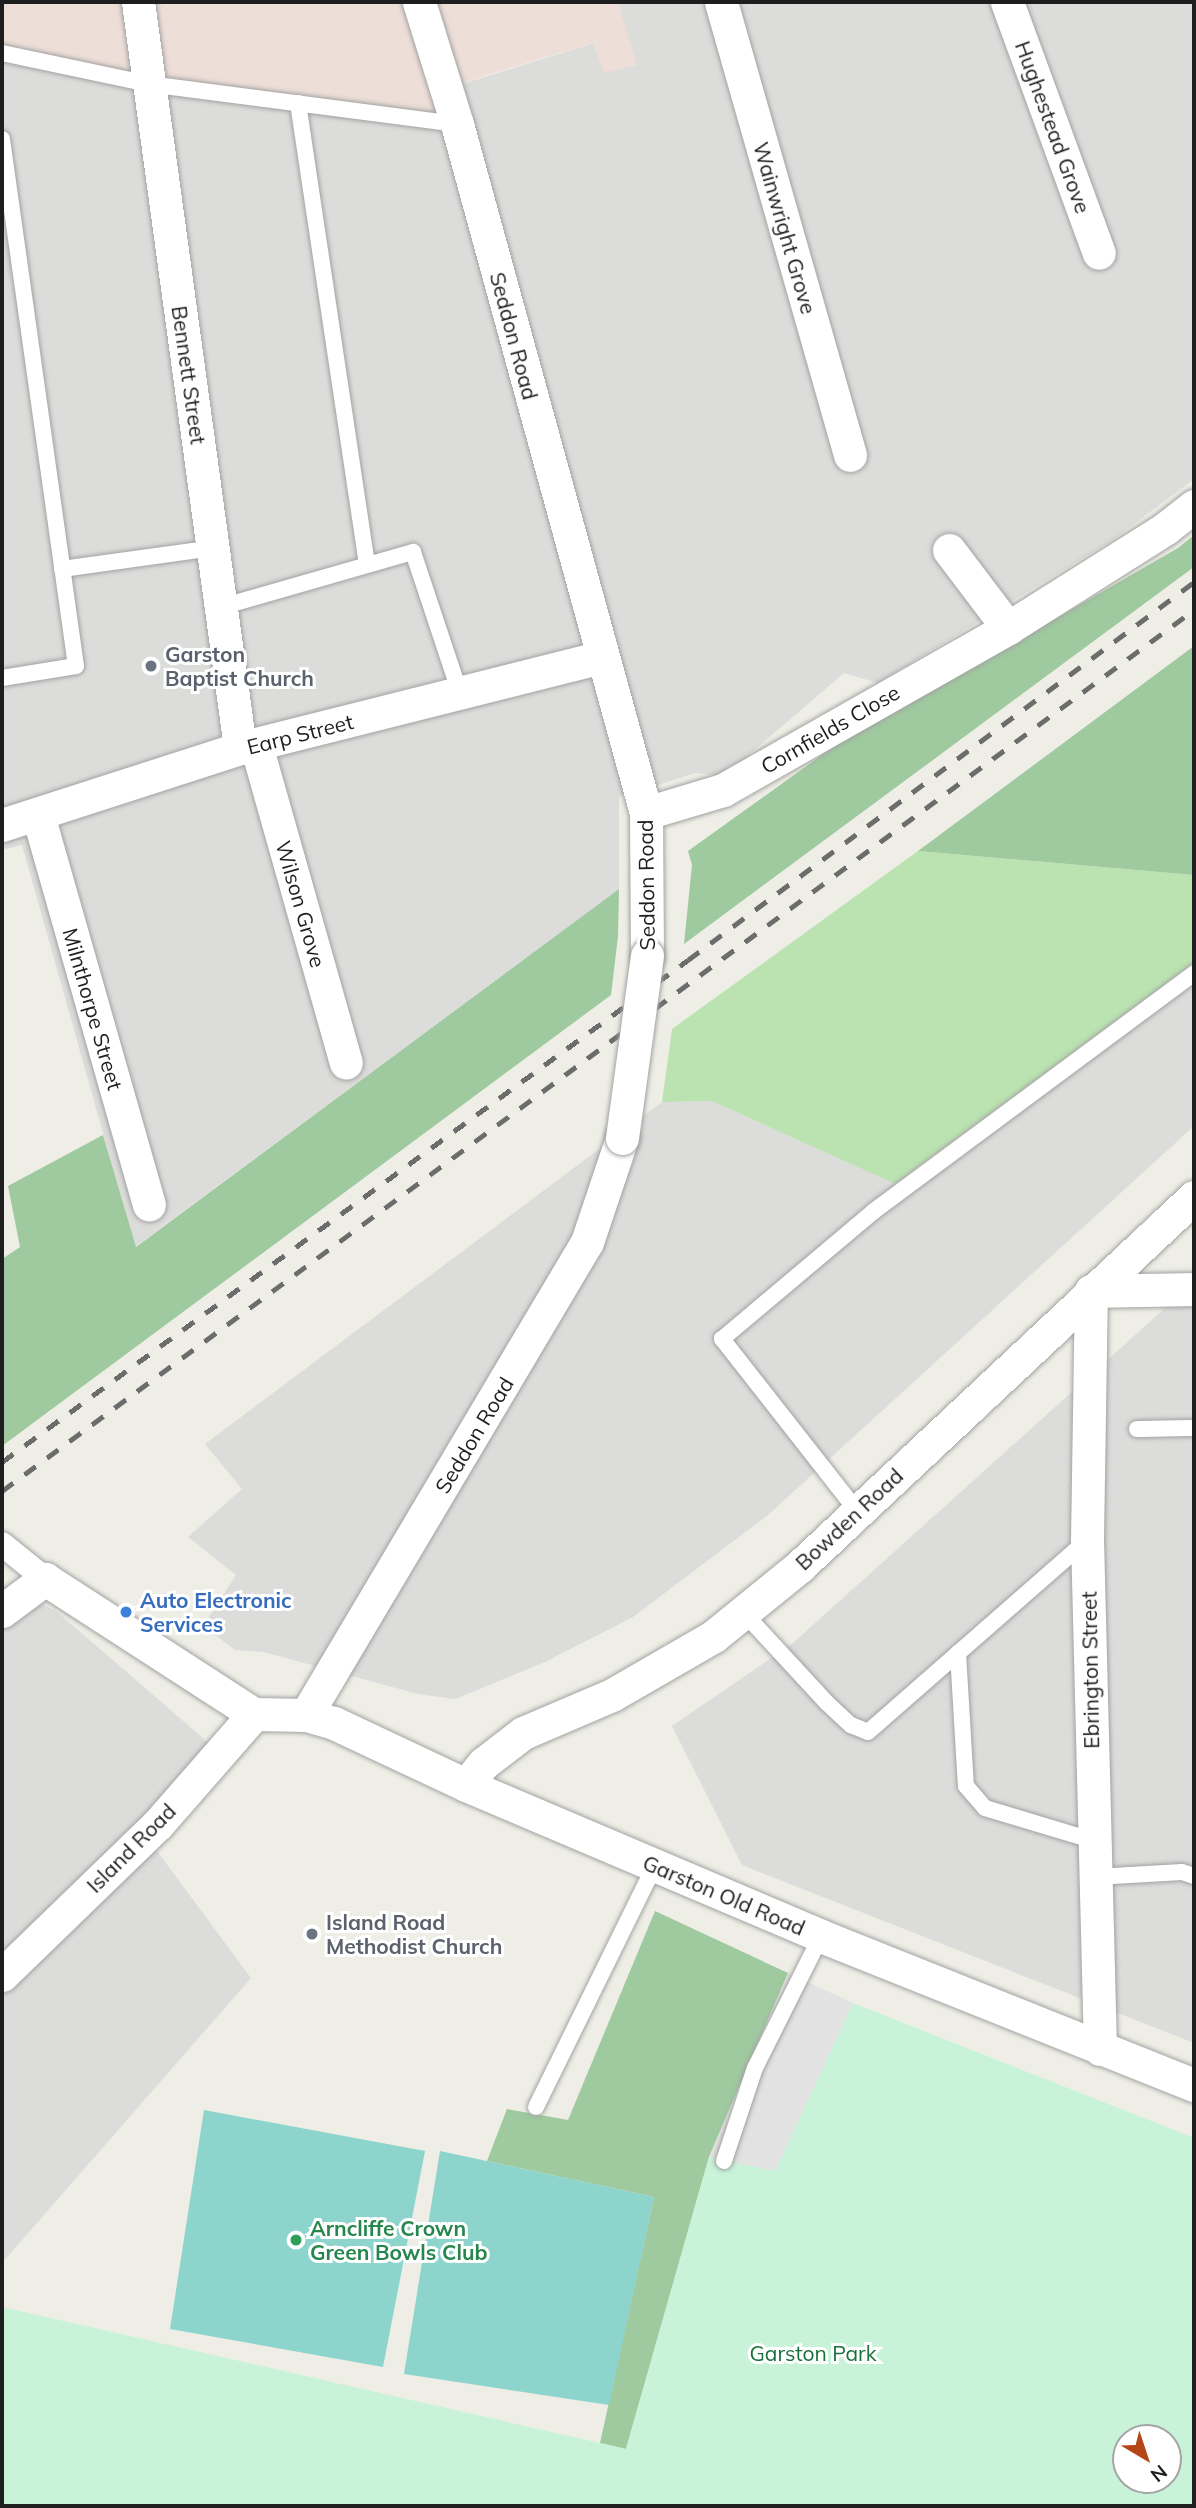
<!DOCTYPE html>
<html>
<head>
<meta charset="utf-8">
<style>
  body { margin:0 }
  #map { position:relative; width:1196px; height:2508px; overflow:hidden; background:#eeeee6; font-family:Mulish,sans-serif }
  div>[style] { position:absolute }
  .residential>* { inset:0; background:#dcdcdb }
  .commercial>* { inset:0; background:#edded7 }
  .grass>* { inset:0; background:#bbe2b1 }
  .forest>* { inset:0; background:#9fc99f }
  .park>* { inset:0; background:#c8f3d8 }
  .pitch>* { inset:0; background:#8dd4cd }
  .parking>* { inset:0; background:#e2e2e2 }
  .roads { filter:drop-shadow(0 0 2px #a2a2a2) drop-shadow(0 0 2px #a2a2a2) }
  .service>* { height:16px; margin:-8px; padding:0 8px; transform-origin:8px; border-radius:8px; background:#fff }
  .pedestrian>* { height:24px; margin:-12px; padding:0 12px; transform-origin:12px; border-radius:12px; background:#fff }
  .minor>* { height:33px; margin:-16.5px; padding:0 16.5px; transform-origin:16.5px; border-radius:16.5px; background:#fff }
  .rail>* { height:5px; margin-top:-2.5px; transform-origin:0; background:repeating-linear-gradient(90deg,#6c6c6c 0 14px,transparent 0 28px) }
  .bridges { filter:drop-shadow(0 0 2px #a2a2a2) drop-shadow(0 0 2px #a2a2a2) }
  .minor-bridge>* { height:33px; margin:-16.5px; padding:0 16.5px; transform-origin:16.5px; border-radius:16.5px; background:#fff }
  .dots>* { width:19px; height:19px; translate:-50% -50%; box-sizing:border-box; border:4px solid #fff; border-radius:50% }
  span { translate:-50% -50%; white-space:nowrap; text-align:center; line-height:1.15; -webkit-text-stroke:6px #fff; paint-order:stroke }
  .street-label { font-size:21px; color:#1e1e1e }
  .worship-label { font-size:21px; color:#5b616d; font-weight:700 }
  .left { translate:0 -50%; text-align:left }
  .shop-label { font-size:21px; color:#366cbe; font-weight:700 }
  .leisure-label { font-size:21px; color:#27864d; font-weight:700 }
  .park-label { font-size:21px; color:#18703a }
  .frame { position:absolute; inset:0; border:4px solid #1e1e1e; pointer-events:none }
  .north { position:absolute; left:1112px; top:2424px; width:70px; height:70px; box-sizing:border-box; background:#fff; border:2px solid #a5a5a5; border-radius:50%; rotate:141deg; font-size:19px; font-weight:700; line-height:28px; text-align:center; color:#1e1e1e }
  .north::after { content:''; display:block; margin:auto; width:24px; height:32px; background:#b54617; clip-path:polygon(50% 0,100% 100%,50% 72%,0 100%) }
</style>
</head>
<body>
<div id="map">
  <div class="residential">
    <div style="clip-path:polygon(618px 2px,1194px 2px,1194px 479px,1114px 539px,878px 683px,844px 673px,724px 776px,696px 773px,619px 797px,619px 889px,135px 1247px,22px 845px,2px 850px,2px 53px,446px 89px,594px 43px)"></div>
    <div style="clip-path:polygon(1194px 963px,1194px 1126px,768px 1515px,633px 1617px,545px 1662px,455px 1699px,418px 1694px,264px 1652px,235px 1650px,203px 1626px,236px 1575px,188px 1537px,242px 1489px,205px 1444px,662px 1102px,712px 1101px,895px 1184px)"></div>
    <div style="clip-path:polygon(1194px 1282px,1194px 2043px,742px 1865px,672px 1726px,793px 1643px)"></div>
    <div style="clip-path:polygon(4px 1586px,56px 1611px,233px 1764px,154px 1847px,251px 1978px,2px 2263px)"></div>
  </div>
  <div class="commercial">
    <div style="clip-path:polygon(2px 2px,618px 2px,637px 65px,604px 73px,593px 43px,493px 73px,446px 89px,457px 124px,2px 53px)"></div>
  </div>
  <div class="grass">
    <div style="clip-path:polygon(918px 851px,1194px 875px,1194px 963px,895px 1184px,712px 1101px,662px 1102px,672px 1029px)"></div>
  </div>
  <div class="forest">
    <div style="clip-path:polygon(1194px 535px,1194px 567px,684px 944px,692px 865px,688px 851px,833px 747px,1178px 548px)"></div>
    <div style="clip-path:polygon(1194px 646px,1194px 875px,918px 851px)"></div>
    <div style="clip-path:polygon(619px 889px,618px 936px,611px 995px,2px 1446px,2px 1259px,20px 1247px,8px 1186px,103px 1135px,136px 1247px)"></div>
    <div style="clip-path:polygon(655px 1911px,788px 1973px,709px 2157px,626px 2449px,600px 2443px,654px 2197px,487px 2161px,507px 2109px,568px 2120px)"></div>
  </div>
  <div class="park">
    <div style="clip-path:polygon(evenodd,853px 2003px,1194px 2138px,1194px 2506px,2px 2506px,2px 2307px,626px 2449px,709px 2157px,775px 2171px,853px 2003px,1126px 2438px,1168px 2438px,1168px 2480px,1126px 2480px,1126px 2438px)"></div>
  </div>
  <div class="pitch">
    <div style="clip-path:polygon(204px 2110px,425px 2151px,383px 2367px,170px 2329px)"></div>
    <div style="clip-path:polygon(440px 2151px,654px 2197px,609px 2405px,404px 2374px)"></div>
  </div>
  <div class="parking">
    <div style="clip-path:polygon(788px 1973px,853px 2003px,775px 2171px,709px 2157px)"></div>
  </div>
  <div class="roads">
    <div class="service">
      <div style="left:2px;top:53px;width:150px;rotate:11.9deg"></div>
      <div style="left:149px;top:84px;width:311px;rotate:7.4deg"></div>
      <div style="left:298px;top:103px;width:467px;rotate:81.5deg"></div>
      <div style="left:2px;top:139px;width:532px;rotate:82.01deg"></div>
      <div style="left:76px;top:666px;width:75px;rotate:170.8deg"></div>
      <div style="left:62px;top:569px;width:152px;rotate:-7.9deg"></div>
      <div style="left:221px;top:607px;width:200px;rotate:-16deg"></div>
      <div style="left:413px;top:552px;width:149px;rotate:71.6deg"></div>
      <div style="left:1137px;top:1429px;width:57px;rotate:-1deg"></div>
      <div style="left:857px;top:1511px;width:219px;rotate:-128.1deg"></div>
      <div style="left:722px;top:1339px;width:199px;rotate:-40.1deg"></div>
      <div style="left:874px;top:1211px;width:399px;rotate:-36.6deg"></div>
      <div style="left:743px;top:1612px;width:124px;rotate:47.3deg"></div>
      <div style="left:827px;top:1703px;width:33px;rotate:43deg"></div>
      <div style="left:851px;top:1725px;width:18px;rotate:22deg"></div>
      <div style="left:868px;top:1732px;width:291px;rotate:-41.2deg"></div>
      <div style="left:958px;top:1653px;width:133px;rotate:86.6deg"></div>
      <div style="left:966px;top:1786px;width:29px;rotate:49deg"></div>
      <div style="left:985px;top:1808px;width:115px;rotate:16.7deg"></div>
      <div style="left:1095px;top:1877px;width:87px;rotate:-3.3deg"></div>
      <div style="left:1182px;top:1872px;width:13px;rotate:18deg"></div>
      <div style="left:536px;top:2107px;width:270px;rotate:-63.8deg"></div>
      <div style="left:724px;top:2161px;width:98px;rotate:-71.6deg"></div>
      <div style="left:755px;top:2068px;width:148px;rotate:-63.4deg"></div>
    </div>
    <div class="pedestrian">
      <div style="left:2px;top:1544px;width:55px;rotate:39.1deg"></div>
    </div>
    <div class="minor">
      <div style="left:138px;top:2px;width:753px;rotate:82.21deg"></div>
      <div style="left:419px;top:2px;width:128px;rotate:72.7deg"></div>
      <div style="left:457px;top:124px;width:714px;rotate:74.66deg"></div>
      <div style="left:646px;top:813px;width:143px;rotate:89.6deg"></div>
      <div style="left:721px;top:2px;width:471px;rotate:74.1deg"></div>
      <div style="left:1007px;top:2px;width:267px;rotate:69.9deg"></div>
      <div style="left:949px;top:550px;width:98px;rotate:52.9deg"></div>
      <div style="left:256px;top:745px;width:330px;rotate:74.2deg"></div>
      <div style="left:646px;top:813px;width:80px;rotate:-16.6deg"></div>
      <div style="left:723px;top:790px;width:328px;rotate:-29.6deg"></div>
      <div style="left:1008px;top:628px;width:187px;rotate:-32.3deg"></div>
      <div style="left:1166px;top:528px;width:36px;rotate:-38deg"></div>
      <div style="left:38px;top:815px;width:405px;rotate:74.1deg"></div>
      <div style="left:2px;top:825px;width:250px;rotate:-17.9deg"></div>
      <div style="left:240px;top:748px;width:373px;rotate:-14.1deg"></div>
      <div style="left:2px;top:1611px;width:54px;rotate:-36.7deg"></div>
      <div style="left:45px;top:1579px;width:249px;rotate:32.9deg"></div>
      <div style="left:254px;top:1714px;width:52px;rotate:1.1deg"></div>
      <div style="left:306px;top:1715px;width:29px;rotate:16deg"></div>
      <div style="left:334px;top:1723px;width:146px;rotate:25.2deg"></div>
      <div style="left:466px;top:1785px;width:386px;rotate:23deg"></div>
      <div style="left:821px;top:1936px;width:402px;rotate:21.8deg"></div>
      <div style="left:306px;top:1715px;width:550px;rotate:-59.29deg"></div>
      <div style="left:587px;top:1242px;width:110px;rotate:-71.4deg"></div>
      <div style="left:466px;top:1785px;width:28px;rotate:-51deg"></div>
      <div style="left:484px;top:1763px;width:49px;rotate:-37.6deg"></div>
      <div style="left:523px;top:1733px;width:97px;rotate:-23.1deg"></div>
      <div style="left:612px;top:1695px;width:118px;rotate:-30deg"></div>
      <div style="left:714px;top:1636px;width:111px;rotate:-39.1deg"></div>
      <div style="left:800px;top:1566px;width:540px;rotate:-43.12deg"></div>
      <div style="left:2px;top:1975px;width:217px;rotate:-44.1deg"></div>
      <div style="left:158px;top:1824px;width:146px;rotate:-48.9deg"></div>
      <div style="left:1100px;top:2049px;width:509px;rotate:-91.46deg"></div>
      <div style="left:1087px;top:1540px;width:249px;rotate:-89.1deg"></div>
      <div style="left:1091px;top:1291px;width:103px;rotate:-1.1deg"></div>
    </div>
  </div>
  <div class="rail">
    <div style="left:2px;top:1462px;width:850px;rotate:-36.2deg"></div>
    <div style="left:688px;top:960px;width:632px;rotate:-36.76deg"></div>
    <div style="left:2px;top:1491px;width:1482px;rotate:-36.47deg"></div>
  </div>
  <div class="bridges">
    <div class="minor-bridge">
      <div style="left:622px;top:1138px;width:184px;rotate:-82.2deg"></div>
    </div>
  </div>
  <div class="dots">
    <div style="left:151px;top:666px;background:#6b7280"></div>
    <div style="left:126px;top:1612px;background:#3f7fe0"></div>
    <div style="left:312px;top:1934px;background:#6b7280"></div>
    <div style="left:296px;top:2240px;background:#2e9e5b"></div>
  </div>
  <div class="street-label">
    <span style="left:1053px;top:127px;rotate:70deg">Hughestead Grove</span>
    <span style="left:785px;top:228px;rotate:74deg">Wainwright Grove</span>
    <span style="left:514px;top:336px;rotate:75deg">Seddon Road</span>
    <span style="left:189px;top:375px;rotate:82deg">Bennett Street</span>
    <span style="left:830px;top:729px;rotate:-30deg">Cornfields Close</span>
    <span style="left:300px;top:734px;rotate:-14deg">Earp Street</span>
    <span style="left:646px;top:885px;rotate:-91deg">Seddon Road</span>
    <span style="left:301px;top:904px;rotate:74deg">Wilson Grove</span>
    <span style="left:93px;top:1009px;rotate:74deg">Milnthorpe Street</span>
    <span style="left:474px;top:1435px;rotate:-59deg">Seddon Road</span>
    <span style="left:849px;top:1519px;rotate:-43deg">Bowden Road</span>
    <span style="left:1090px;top:1670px;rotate:-91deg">Ebrington Street</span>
    <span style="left:131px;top:1848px;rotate:-45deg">Island Road</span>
    <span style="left:724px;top:1895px;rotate:23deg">Garston Old Road</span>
  </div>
  <div class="worship-label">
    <span class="left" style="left:165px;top:666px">Garston<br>Baptist Church</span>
    <span class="left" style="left:326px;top:1934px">Island Road<br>Methodist Church</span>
  </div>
  <div class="shop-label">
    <span class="left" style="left:140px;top:1612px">Auto Electronic<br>Services</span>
  </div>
  <div class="leisure-label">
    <span class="left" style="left:310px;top:2240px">Arncliffe Crown<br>Green Bowls Club</span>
  </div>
  <div class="park-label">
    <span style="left:813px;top:2353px">Garston Park</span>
  </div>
  <div class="frame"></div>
  <div class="north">N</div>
</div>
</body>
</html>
